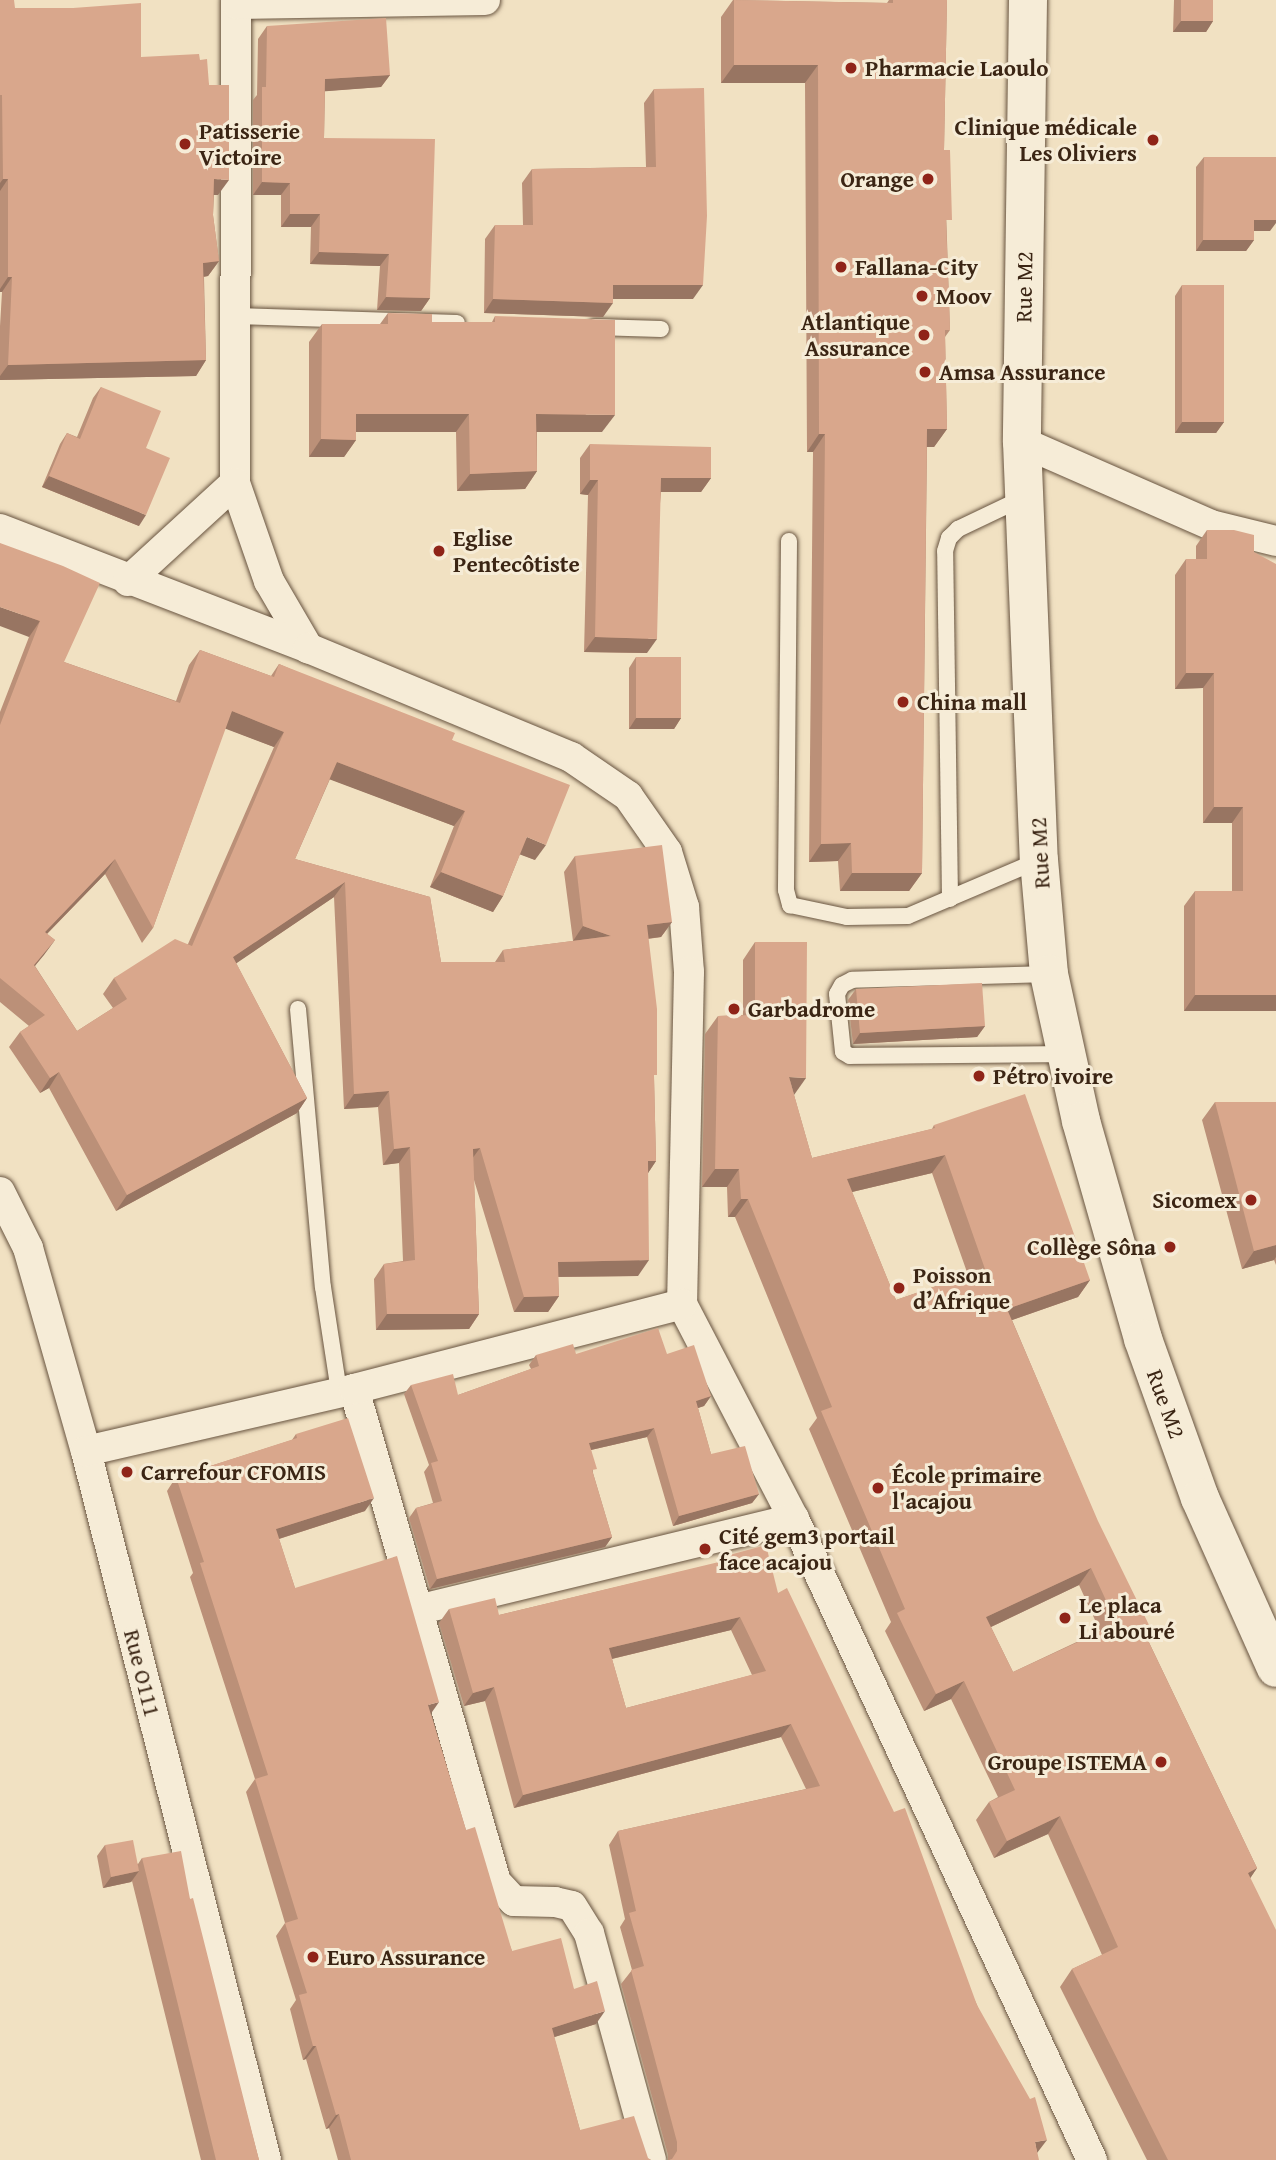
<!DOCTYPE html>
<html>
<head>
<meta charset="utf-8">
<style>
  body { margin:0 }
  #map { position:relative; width:1276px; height:2160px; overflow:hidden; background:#f1e1c2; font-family:"Gentium Book Plus",serif }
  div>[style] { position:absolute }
  .roads { filter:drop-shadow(0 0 2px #685440) drop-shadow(0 0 2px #685440) }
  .service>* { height:16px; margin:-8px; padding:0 8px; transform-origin:8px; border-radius:8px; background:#f6ecd7 }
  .minor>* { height:30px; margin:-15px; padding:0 15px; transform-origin:15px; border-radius:15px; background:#f6ecd7 }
  .secondary>* { height:38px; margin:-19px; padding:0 19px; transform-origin:19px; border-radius:19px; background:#f6ecd7 }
  .wall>* { inset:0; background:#bb9078 }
  .shaded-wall>* { inset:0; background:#987562 }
  .building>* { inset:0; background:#d9a78c }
  .dots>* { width:19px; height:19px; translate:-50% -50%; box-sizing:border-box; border:4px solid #f6ecd7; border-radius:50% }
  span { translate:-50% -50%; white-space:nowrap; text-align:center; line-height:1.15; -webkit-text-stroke:6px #f6ecd7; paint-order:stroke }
  .poi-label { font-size:23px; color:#3b2514; font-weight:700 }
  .left { translate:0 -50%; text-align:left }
  .right { translate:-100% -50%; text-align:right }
  .street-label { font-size:23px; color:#3b2514 }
</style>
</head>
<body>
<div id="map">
  <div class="roads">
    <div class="service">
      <div style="left:236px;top:316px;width:221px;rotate:1.8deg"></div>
      <div style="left:595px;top:327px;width:66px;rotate:1.7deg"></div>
      <div style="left:789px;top:541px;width:349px;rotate:90.5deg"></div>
      <div style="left:786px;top:890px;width:16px;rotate:75deg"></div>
      <div style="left:790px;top:905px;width:58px;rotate:11.9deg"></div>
      <div style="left:847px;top:917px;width:61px;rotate:-0.9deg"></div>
      <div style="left:908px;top:916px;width:142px;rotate:-23.1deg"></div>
      <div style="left:950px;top:899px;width:348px;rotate:-90.8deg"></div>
      <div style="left:945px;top:551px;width:14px;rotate:-73deg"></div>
      <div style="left:949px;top:538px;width:13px;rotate:-45deg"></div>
      <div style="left:958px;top:529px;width:72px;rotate:-25.5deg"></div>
      <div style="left:1049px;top:974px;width:197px;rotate:178.3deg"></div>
      <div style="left:852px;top:980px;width:11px;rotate:153deg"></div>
      <div style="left:842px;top:985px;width:10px;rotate:119deg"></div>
      <div style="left:837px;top:994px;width:58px;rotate:84.1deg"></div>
      <div style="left:843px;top:1052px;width:8px;rotate:30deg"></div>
      <div style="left:850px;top:1056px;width:217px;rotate:-0.5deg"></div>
      <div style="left:298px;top:1009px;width:279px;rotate:84.9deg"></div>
      <div style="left:323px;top:1287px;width:106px;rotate:81.3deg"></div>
    </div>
    <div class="minor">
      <div style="left:236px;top:0;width:483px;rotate:90.1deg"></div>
      <div style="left:235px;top:483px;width:104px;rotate:70.9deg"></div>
      <div style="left:269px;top:581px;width:78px;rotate:59.8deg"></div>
      <div style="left:237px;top:4px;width:248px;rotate:-0.9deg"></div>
      <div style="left:1022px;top:442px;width:206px;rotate:23.7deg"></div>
      <div style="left:1211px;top:525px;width:67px;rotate:13.8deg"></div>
      <div style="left:0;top:529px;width:330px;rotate:21.1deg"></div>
      <div style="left:308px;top:648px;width:285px;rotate:22.5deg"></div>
      <div style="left:571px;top:757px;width:69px;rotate:34.4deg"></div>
      <div style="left:628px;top:796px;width:68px;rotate:55.1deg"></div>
      <div style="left:667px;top:852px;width:58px;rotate:72.8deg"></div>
      <div style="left:684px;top:907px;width:65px;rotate:85.6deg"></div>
      <div style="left:689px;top:972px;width:332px;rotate:91.2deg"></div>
      <div style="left:682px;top:1304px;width:242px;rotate:62.5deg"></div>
      <div style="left:794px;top:1519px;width:707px;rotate:65.07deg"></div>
      <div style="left:128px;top:581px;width:145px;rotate:-42.5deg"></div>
      <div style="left:0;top:1192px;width:63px;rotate:63.4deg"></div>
      <div style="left:28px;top:1248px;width:211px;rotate:74.1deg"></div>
      <div style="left:86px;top:1451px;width:731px;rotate:75.75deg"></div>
      <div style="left:354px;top:1389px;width:513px;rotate:73.93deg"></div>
      <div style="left:496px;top:1882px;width:26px;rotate:47deg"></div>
      <div style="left:514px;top:1901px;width:41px;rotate:1.4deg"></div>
      <div style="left:555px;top:1902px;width:17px;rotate:13deg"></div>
      <div style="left:572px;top:1906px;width:32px;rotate:58deg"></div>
      <div style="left:589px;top:1933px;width:235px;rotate:74.7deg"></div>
      <div style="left:86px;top:1451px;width:275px;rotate:-13deg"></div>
      <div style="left:354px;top:1389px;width:339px;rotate:-14.5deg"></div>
      <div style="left:417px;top:1610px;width:388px;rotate:-13.6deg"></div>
    </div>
    <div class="secondary">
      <div style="left:1028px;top:0;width:442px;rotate:90.8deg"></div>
      <div style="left:1022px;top:442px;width:418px;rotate:87.7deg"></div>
      <div style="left:1039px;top:860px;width:114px;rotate:85deg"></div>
      <div style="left:1049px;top:974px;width:150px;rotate:77.7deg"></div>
      <div style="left:1081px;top:1121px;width:227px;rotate:74.1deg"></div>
      <div style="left:1143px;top:1339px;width:169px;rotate:70.3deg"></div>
      <div style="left:1200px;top:1498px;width:186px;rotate:65.9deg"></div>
    </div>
  </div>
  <div class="wall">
    <div style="clip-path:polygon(0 0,15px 8px,141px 57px,200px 60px,209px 85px,218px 195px,214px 195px,213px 215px,219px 261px,208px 276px,204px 277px,206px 360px,196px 376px,0 380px,0 326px,2px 292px,0 292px)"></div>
    <div style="clip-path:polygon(733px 0,887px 3px,889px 0,947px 0,944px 150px,950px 330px,945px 337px,947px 429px,934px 447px,927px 447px,922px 873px,909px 891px,840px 891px,838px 861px,809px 862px,813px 452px,807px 452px,805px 83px,721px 83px,721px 17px)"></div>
    <div style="clip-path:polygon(1174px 0,1213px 0,1213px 21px,1206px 32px,1173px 32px)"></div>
    <div style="clip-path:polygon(267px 26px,390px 75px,381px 87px,325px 91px,324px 138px,430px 298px,421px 311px,377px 310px,380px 266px,310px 264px,311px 227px,281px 227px,281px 195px,253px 195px,253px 100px,257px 95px,258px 39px)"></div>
    <div style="clip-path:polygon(654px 89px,693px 299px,613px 299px,603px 317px,484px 313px,485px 239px,495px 225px,523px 225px,522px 183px,532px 169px,646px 167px,644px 103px)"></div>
    <div style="clip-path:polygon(1204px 157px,1270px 231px,1254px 231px,1254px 240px,1246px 251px,1196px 251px,1196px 167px)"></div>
    <div style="clip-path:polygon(1182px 285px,1224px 422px,1216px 433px,1175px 433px,1175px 296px)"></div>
    <div style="clip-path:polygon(388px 313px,432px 322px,492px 322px,495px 316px,602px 432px,537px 432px,537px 471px,525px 489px,457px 491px,456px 432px,356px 432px,356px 440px,344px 457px,309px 457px,309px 342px,322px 324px,380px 324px)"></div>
    <div style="clip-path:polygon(101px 387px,146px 448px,139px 526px,42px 487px,60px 444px,67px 433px,77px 437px,93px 398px)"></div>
    <div style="clip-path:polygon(590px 444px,711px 478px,701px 492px,661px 492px,647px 653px,584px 652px,588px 495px,580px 494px,580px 458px)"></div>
    <div style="clip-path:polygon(1207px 530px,1254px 552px,1276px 1011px,1184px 1011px,1184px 906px,1195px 891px,1232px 891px,1232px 823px,1203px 823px,1203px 688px,1175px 689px,1175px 575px,1186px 559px,1196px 559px,1196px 546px)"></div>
    <div style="clip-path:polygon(evenodd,0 543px,64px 662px,176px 701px,189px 665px,200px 650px,271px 676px,279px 664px,452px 740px,535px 860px,520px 854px,503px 896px,493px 912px,430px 887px,454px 826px,330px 779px,295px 859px,430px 897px,441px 962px,495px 962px,503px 950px,573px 941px,564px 872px,575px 856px,672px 922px,661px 937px,648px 939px,654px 1078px,656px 1161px,648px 1173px,638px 1276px,558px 1277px,559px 1296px,548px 1312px,514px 1312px,474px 1180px,479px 1314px,469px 1329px,376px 1330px,374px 1279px,384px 1264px,403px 1261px,399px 1163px,383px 1165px,378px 1107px,344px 1109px,334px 897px,236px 963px,307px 1098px,297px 1113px,116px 1211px,49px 1088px,40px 1093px,9px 1047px,20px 1032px,29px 1026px,0 1002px,0 712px,29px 637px,0 543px,225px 728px,274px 747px,188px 944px,114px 978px,103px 994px,113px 1008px,77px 1031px,35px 966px,55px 940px,47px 934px,105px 874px,142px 943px,153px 928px,225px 728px)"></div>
    <div style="clip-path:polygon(636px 657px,681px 718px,674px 729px,629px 729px,629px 668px)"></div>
    <div style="clip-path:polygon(evenodd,755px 942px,794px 1095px,812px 1158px,932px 1129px,934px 1125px,1090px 1280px,1078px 1297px,1012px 1320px,1145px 1634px,1257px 1868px,1250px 1878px,1276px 2160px,1147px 2160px,1060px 1987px,1072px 1969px,1102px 1955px,1048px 1834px,994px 1858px,976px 1820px,989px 1802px,998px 1797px,951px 1699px,924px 1711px,885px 1631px,891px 1622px,809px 1429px,817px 1418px,735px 1217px,728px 1217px,727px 1187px,702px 1187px,705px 1034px,718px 1016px,743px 1015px,743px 960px,755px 942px,932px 1173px,968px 1275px,896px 1300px,852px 1192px,932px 1173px,755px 942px,1079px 1585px,1100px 1631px,1013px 1672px,991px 1627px,1079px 1585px)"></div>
    <div style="clip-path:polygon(856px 989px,985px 1026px,977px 1037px,853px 1044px,848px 1000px)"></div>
    <div style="clip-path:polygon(1215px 1102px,1276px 1102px,1276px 1265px,1274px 1260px,1242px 1269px,1202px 1120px)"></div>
    <div style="clip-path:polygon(576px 1354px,667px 1354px,711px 1396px,704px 1406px,698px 1408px,711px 1454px,759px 1494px,752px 1503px,673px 1526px,647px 1437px,591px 1450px,593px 1473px,612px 1537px,605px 1547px,430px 1589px,409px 1518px,416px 1508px,433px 1503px,424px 1472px,429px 1465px,404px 1394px,411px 1385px,458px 1395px,531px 1369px,529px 1365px,536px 1355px)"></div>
    <div style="clip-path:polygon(296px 1434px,365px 1511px,279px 1539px,295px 1588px,431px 1714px,466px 1830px,512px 1951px,574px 1989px,596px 2024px,554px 2037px,580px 2130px,651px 2160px,338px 2160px,329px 2128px,326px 2129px,306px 2059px,303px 2060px,290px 2009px,296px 2000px,276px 1936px,285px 1923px,246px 1792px,255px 1779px,190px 1577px,193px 1573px,167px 1491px,176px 1477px,292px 1440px)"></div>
    <div style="clip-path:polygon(evenodd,722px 1557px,778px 1593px,977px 2005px,1037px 2153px,668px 2160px,668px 2155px,621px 1984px,632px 1970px,620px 1927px,625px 1919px,609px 1845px,618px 1831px,806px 1789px,781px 1737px,514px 1808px,485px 1701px,464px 1706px,439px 1623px,449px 1609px,499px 1615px,718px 1563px,722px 1557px,731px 1630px,752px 1675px,626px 1708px,612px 1659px,731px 1630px)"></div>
    <div style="clip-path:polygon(105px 1845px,138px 1864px,142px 1858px,190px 1899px,259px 2160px,201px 2160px,132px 1881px,131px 1882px,103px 1888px,97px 1856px)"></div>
  </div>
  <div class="shaded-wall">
    <div style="clip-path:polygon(1181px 21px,1213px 21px,1206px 32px,1173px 32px)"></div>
    <div style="clip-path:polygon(734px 65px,818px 65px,805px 83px,721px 83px)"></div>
    <div style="clip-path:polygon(390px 75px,381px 87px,316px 92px,325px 79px)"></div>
    <div style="clip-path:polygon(3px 179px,8px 179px,0 191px,0 183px)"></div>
    <div style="clip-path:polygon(214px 179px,229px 180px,218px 195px,203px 195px)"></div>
    <div style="clip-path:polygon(262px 182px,290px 183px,281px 195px,253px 195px)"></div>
    <div style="clip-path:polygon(290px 214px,320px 214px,311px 227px,281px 227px)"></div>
    <div style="clip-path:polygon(1254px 220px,1276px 220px,1276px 223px,1270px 231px,1246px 231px)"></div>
    <div style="clip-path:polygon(1203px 240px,1254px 240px,1246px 251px,1196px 251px)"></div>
    <div style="clip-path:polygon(319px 252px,389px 254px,380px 266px,310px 264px)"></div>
    <div style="clip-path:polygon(219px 261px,208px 276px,193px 278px,203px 263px)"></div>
    <div style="clip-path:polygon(8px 277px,12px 277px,2px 292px,0 292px,0 289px)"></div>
    <div style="clip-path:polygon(613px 285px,703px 285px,693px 299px,603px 299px)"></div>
    <div style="clip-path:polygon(386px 297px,430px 298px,421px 311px,377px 310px)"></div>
    <div style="clip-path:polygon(493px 299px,613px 303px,603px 317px,484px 313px)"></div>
    <div style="clip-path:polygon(206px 360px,196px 376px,0 380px,0 376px,8px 365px)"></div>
    <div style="clip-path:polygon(356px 414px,469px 414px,456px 432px,344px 432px)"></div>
    <div style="clip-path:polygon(536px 414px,615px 415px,602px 432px,524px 432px)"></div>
    <div style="clip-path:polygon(1182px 422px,1224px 422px,1216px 433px,1175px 433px)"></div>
    <div style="clip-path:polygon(927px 429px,947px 429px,934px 447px,914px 447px)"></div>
    <div style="clip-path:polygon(819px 434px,825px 434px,813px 452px,807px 452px)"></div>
    <div style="clip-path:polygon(321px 439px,356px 440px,344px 457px,309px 457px)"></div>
    <div style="clip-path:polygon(537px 471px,525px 489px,457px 491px,470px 474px)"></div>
    <div style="clip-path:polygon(49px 476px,146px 515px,139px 526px,42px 487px)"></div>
    <div style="clip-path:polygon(661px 478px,711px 478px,701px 492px,651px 492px)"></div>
    <div style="clip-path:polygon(590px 480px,598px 480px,588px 495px,580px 494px)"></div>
    <div style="clip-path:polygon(0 607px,40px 621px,29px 637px,0 626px)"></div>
    <div style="clip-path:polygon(595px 637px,657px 639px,647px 653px,584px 652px)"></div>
    <div style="clip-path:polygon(1186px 673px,1214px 673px,1203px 688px,1175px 689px)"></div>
    <div style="clip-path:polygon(232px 711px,284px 732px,274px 747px,221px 727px)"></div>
    <div style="clip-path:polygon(636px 718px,681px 718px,674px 729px,629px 729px)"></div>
    <div style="clip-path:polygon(337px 762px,465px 811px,454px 826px,326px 778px)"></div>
    <div style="clip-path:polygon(1214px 807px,1243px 807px,1232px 823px,1203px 823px)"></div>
    <div style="clip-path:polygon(527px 837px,546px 845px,535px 860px,516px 853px)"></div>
    <div style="clip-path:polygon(851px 843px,838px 861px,809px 862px,821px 844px)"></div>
    <div style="clip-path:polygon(115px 859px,105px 874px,34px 947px,45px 932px)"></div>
    <div style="clip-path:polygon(441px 872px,503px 896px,493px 912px,430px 887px)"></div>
    <div style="clip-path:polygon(852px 873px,922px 873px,909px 891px,840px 891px)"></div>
    <div style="clip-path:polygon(345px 882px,334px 897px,222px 973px,233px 957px)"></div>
    <div style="clip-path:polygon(672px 922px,661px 937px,636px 940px,647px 925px)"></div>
    <div style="clip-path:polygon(583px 926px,611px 936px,573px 941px)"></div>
    <div style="clip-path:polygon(55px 940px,44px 955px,23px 980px,34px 965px)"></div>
    <div style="clip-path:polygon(1195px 995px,1276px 995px,1276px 1011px,1184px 1011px)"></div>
    <div style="clip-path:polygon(985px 1026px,977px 1037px,853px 1044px,860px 1033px)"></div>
    <div style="clip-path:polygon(59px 1072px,49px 1088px,40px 1093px,50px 1078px)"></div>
    <div style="clip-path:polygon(789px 1077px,806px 1078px,794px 1095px)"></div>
    <div style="clip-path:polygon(389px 1091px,378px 1107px,344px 1109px,354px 1094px)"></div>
    <div style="clip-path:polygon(307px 1098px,297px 1113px,116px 1211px,127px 1195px)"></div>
    <div style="clip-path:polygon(410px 1147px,399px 1163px,383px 1165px,394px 1149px)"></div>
    <div style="clip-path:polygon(480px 1148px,469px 1163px,473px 1149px)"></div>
    <div style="clip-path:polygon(945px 1155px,932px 1173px,835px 1196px,847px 1179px)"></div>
    <div style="clip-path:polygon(648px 1161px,656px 1161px,646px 1176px)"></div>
    <div style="clip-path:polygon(715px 1169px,739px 1169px,727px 1187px,702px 1187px)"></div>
    <div style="clip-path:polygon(741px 1199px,748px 1199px,735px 1217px,728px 1217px)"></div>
    <div style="clip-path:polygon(1276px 1245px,1276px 1257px,1274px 1260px,1242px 1269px,1254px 1251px)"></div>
    <div style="clip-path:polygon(649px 1260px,638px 1276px,547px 1277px,558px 1262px)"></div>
    <div style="clip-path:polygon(1090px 1280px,1078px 1297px,995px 1326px,1007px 1309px)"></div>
    <div style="clip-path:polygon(559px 1296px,548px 1312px,514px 1312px,524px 1297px)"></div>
    <div style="clip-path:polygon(387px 1314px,479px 1314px,469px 1329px,376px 1330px)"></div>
    <div style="clip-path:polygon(711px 1396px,704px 1406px,689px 1411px,696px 1401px)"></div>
    <div style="clip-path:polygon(654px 1428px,647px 1437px,582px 1452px,589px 1443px)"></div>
    <div style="clip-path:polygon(759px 1494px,752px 1503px,673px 1526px,679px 1516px)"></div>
    <div style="clip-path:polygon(374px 1498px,365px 1511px,266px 1543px,276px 1529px)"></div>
    <div style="clip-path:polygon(612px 1537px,605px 1547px,430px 1589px,437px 1579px)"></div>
    <div style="clip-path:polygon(1091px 1568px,1079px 1585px,974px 1635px,986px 1617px)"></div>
    <div style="clip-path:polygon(740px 1617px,731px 1630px,599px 1662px,609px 1648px)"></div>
    <div style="clip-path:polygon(964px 1681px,951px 1699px,924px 1711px,936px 1694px)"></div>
    <div style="clip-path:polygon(494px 1687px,485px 1701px,464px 1706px,473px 1693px)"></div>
    <div style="clip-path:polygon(439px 1702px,430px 1715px,428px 1705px)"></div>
    <div style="clip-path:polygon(791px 1724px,781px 1737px,514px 1808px,523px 1795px)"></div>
    <div style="clip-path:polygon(1060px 1816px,1048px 1834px,994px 1858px,1007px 1841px)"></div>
    <div style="clip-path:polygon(1257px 1868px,1245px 1886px,1248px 1873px)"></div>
    <div style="clip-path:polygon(139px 1871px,131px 1882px,103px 1888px,111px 1877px)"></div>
    <div style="clip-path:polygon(605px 2011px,596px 2024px,542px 2041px,552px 2028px)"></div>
    <div style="clip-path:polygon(313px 2046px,316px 2046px,306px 2059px,303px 2060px)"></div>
    <div style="clip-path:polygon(339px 2114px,329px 2128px,326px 2129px,336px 2115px)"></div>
    <div style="clip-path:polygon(1047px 2140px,1037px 2153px,1035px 2142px)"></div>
  </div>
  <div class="building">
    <div style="clip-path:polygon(0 0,14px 0,15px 8px,73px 8px,141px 3px,141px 57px,199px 54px,200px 60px,207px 59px,209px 85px,229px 85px,229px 180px,214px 179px,213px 215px,219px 261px,203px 263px,206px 360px,8px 365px,12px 277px,8px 277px,8px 179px,3px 179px,2px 95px,0 95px)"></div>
    <div style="clip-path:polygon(734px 0,893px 3px,893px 0,947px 0,944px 150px,950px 150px,952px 220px,946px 220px,950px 330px,945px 330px,947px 429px,927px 429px,922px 873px,852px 873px,851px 843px,821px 844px,825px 434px,819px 434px,818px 65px,734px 65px)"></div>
    <div style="clip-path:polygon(1181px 0,1213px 0,1213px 21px,1181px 21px)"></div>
    <div style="clip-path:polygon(386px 18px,390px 75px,325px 79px,324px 138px,435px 139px,430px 298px,386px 297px,389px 254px,319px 252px,320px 214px,290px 214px,290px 183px,262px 182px,262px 87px,266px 87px,267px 26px)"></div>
    <div style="clip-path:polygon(704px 88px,707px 216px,703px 285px,613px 285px,613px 303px,493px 299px,495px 225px,533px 225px,532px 169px,656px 167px,654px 89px)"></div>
    <div style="clip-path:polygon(1204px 157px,1276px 157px,1276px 220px,1254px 220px,1254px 240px,1203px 240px)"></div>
    <div style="clip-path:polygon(1182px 285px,1224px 285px,1224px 422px,1182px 422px)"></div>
    <div style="clip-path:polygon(388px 313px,432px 314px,432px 322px,495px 322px,495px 316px,615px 320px,615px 415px,536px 414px,537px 471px,470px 474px,469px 414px,356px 414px,356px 440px,321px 439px,322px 324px,388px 324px)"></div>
    <div style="clip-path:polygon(101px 387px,161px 411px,146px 448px,170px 458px,146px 515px,49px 476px,67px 433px,80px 439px)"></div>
    <div style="clip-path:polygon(590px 444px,711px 447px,711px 478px,661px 478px,657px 639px,595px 637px,598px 480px,590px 480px)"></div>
    <div style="clip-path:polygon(1207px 530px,1234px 530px,1254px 535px,1254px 552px,1276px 564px,1276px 995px,1195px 995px,1195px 891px,1243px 891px,1243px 807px,1214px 807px,1214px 673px,1186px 673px,1186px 559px,1207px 559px)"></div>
    <div style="clip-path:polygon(evenodd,0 543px,63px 566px,100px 583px,64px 662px,180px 703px,200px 650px,274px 677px,279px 664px,455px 733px,452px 740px,570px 785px,546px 845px,527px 837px,503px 896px,441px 872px,465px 811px,337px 762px,295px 859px,430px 897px,441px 962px,505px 962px,503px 950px,611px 936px,583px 926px,575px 856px,662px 845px,672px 922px,647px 925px,657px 1009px,657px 1075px,654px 1075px,656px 1161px,648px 1161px,649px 1260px,558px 1262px,559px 1296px,524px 1297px,480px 1148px,473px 1149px,479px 1314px,387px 1314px,384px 1264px,415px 1260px,410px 1147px,394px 1149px,389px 1091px,354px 1094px,345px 882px,233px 957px,307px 1098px,127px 1195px,59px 1072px,50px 1078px,20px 1032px,45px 1015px,0 978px,0 725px,40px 621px,0 607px,0 543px,232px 711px,284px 732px,192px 946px,175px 939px,114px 978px,127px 999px,77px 1031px,34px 965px,55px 940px,45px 932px,115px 859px,153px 928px,232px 711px)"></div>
    <div style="clip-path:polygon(636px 657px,681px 657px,681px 718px,636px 718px)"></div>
    <div style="clip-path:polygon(evenodd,755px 942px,807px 942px,806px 1078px,789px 1077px,812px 1158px,935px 1128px,934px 1125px,1025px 1094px,1090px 1280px,1007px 1309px,1098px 1521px,1150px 1627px,1143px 1630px,1257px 1868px,1248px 1873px,1276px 1930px,1276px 2160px,1168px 2160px,1072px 1969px,1118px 1947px,1060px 1816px,1007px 1841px,989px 1802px,1015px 1790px,964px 1681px,936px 1694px,897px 1613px,905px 1609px,821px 1411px,832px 1407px,748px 1199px,741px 1199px,739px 1169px,715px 1169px,718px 1016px,755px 1015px,755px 942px,945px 1155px,985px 1269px,896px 1300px,847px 1179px,945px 1155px,755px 942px,1091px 1568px,1117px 1624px,1013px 1672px,986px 1617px,1091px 1568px)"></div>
    <div style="clip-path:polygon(982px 983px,985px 1026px,860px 1033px,856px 989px)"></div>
    <div style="clip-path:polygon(1215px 1102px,1276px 1102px,1276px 1245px,1254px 1251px)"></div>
    <div style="clip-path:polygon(658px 1328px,667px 1354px,694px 1345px,711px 1396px,696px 1401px,711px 1454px,745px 1446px,759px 1494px,679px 1516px,654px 1428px,589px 1443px,597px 1469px,592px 1470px,612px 1537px,437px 1579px,416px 1508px,442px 1501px,431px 1463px,438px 1461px,411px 1385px,453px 1374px,458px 1395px,539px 1366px,536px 1355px,573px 1344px,576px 1354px)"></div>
    <div style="clip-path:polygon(348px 1418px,374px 1498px,276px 1529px,295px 1588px,397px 1556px,439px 1702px,428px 1705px,466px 1830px,475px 1827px,512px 1951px,561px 1938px,574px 1989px,597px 1981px,605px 2011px,552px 2028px,580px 2130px,634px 2116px,648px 2158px,651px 2160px,351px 2160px,339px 2114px,336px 2115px,316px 2046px,313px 2046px,299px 1995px,307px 1993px,285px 1923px,298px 1919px,255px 1779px,268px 1775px,200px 1563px,204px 1562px,176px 1477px,297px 1438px,296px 1434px)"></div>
    <div style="clip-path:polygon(evenodd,766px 1545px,778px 1593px,787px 1588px,894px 1812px,905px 1808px,977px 2005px,1030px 2099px,1035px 2097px,1047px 2140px,1035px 2142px,1039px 2160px,669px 2160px,672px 2159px,677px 2151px,677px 2142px,631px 1970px,644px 1966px,629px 1913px,636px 1911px,618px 1831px,820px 1786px,791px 1724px,523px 1795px,494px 1687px,473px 1693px,449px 1609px,495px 1598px,499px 1615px,723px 1561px,722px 1557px,766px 1545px,740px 1617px,766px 1671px,626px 1708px,609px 1648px,740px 1617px)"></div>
    <div style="clip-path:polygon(133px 1840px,139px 1871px,111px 1877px,105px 1845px)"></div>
    <div style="clip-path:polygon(181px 1851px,190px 1899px,193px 1898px,259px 2160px,216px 2160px,142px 1858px)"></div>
  </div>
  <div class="dots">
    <div style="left:851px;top:68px;background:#8f2418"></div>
    <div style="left:1153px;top:140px;background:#8f2418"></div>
    <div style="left:185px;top:144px;background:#8f2418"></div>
    <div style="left:928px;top:179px;background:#8f2418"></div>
    <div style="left:841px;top:267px;background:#8f2418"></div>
    <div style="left:922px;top:296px;background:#8f2418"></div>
    <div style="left:924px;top:335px;background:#8f2418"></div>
    <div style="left:925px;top:372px;background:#8f2418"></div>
    <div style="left:439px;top:551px;background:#8f2418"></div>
    <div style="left:903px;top:702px;background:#8f2418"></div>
    <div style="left:734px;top:1009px;background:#8f2418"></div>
    <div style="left:979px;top:1076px;background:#8f2418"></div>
    <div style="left:1251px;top:1200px;background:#8f2418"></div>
    <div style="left:1170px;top:1247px;background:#8f2418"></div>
    <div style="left:899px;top:1288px;background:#8f2418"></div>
    <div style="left:127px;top:1472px;background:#8f2418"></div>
    <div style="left:878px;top:1488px;background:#8f2418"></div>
    <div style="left:705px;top:1549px;background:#8f2418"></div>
    <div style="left:1065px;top:1618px;background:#8f2418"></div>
    <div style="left:1161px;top:1762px;background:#8f2418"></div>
    <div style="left:313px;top:1957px;background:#8f2418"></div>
  </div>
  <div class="poi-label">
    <span class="left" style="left:865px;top:68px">Pharmacie Laoulo</span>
    <span class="right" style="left:1137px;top:140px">Clinique médicale<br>Les Oliviers</span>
    <span class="left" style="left:199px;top:144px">Patisserie<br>Victoire</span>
    <span class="right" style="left:914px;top:179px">Orange</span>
    <span class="left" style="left:855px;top:267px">Fallana-City</span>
    <span class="left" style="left:936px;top:296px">Moov</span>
    <span class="right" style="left:910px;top:335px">Atlantique<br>Assurance</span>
    <span class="left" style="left:939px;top:372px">Amsa Assurance</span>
    <span class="left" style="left:453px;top:551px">Eglise<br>Pentecôtiste</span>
    <span class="left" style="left:917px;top:702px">China mall</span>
    <span class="left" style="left:748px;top:1009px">Garbadrome</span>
    <span class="left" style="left:993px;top:1076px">Pétro ivoire</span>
    <span class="right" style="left:1237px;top:1200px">Sicomex</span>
    <span class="right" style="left:1156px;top:1247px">Collège Sôna</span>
    <span class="left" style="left:913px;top:1288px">Poisson<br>d’Afrique</span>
    <span class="left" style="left:141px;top:1472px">Carrefour CFOMIS</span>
    <span class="left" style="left:892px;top:1488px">École primaire<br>l'acajou</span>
    <span class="left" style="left:719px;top:1549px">Cité gem3 portail<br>face acajou</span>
    <span class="left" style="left:1079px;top:1618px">Le placa<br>Li abouré</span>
    <span class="right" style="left:1147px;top:1762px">Groupe ISTEMA</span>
    <span class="left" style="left:327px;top:1957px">Euro Assurance</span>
  </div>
  <div class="street-label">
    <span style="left:1024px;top:287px;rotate:-89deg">Rue M2</span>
    <span style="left:1040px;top:853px;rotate:-93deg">Rue M2</span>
    <span style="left:1166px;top:1404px;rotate:70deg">Rue M2</span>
    <span style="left:142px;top:1673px;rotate:76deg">Rue O111</span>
  </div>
</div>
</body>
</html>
